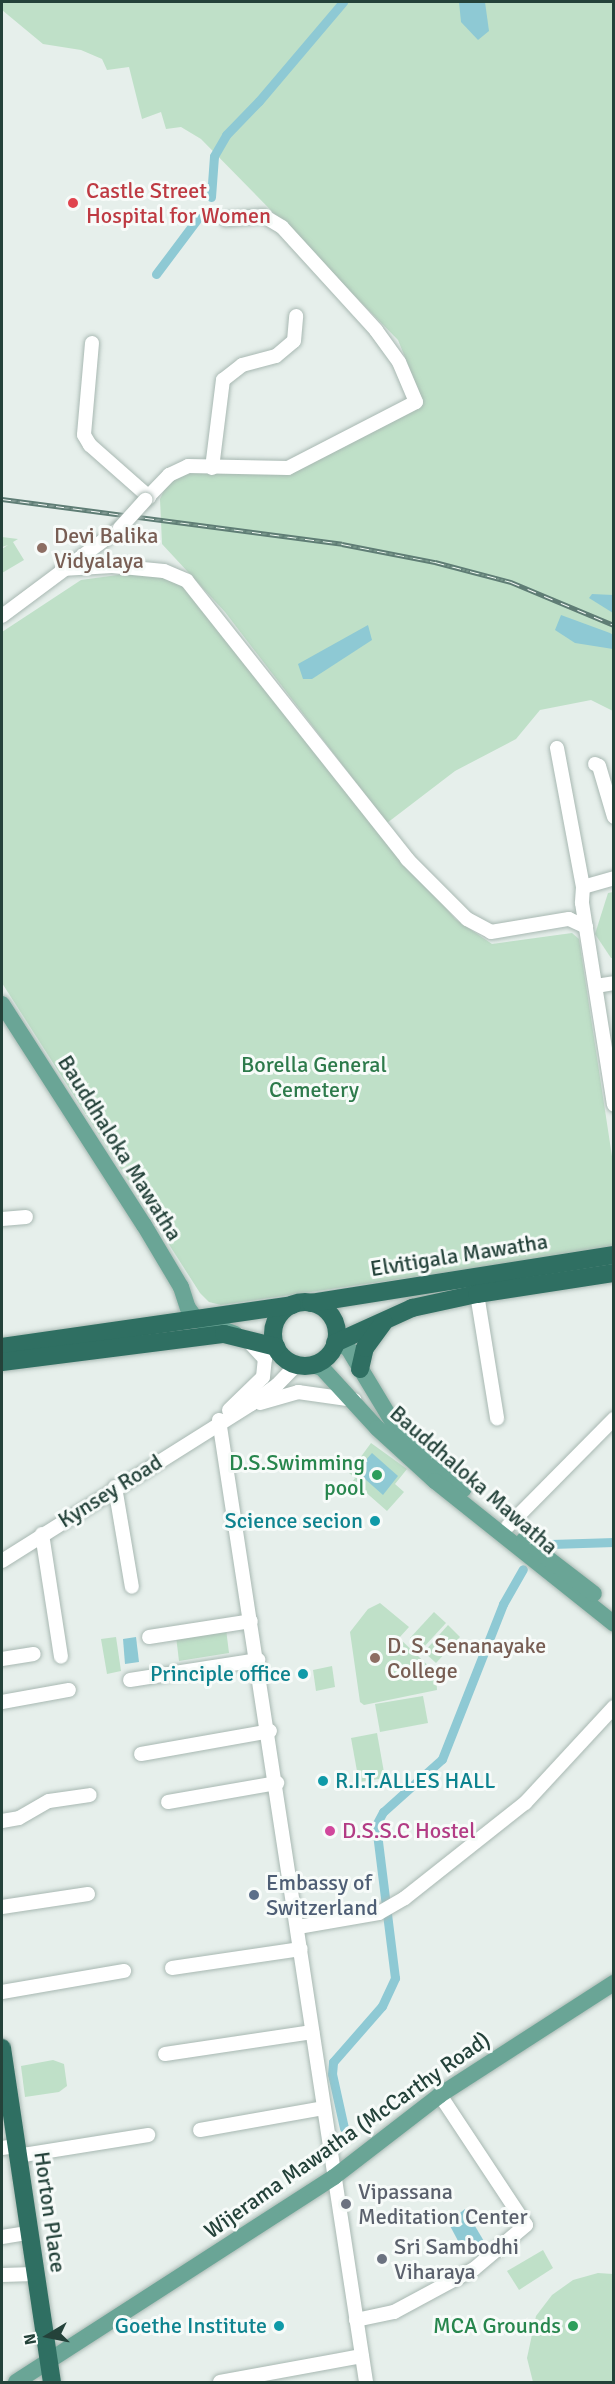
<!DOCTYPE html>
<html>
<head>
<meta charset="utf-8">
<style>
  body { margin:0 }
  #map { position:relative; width:615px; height:2384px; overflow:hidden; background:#e6efeb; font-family:Signika,sans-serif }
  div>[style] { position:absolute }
  .green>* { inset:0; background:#bfe0c8 }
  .water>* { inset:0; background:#8ec9d4 }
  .canal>* { height:9px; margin:-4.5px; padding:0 4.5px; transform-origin:4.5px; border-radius:4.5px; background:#8ec9d4 }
  .roads { filter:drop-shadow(0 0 2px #a8b8b2) drop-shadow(0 0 2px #a8b8b2) }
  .minor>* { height:14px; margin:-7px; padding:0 7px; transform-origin:7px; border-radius:7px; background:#fff }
  .major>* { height:16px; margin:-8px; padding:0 8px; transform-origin:8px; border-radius:8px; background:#6aa596 }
  .highway>* { height:18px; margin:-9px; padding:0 9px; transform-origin:9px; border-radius:9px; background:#2f6f62 }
  .highway>.ring { margin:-9px; padding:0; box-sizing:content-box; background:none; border:18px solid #2f6f62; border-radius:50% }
  .rail>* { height:5px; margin-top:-2.5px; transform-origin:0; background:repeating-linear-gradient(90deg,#f7fbf9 0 9px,#5f7d75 0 18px); box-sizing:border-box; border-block:2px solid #5f7d75 }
  .bridges { filter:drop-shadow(0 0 2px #a8b8b2) drop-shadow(0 0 2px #a8b8b2) }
  .minor-bridge>* { height:14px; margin:-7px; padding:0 7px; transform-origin:7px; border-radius:7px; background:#fff }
  .dots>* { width:16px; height:16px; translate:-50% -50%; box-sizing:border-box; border:3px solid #f7fbf9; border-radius:50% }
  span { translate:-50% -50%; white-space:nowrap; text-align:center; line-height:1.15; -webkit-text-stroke:6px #f7fbf9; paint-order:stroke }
  .health-label { font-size:22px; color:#be3a42 }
  .left { translate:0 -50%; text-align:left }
  .education-label { font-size:22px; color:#785e54 }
  .park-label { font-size:22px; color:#2d7a4b }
  .street-label { font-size:22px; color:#24423a }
  .leisure-label { font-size:22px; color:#27864d }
  .right { translate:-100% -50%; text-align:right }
  .culture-label { font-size:22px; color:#0d838f }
  .hotel-label { font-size:22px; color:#b23c85 }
  .service-label { font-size:22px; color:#4e5e75 }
  .worship-label { font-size:22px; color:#5b616d }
  .frame { position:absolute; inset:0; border:3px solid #24423a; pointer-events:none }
  .north { position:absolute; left:18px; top:2306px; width:60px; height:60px; -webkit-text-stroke:4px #f7fbf9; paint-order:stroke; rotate:260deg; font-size:16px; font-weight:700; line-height:24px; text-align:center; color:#24423a }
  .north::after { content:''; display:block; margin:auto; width:21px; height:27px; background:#24423a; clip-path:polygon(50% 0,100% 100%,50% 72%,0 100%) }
</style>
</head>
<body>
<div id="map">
  <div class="green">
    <div style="clip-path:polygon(2px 2px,613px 2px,613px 711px,591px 700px,540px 710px,516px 739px,455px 771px,387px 823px,225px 612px,162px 544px,160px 499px,169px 480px,194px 472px,275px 473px,422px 399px,398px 340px,201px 139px,181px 127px,166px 129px,161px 112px,142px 119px,129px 67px,107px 70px,102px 59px,81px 50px,43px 44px,2px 10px)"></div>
    <div style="clip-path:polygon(2px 537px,18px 539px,13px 542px,24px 560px,2px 573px,2px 549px,8px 545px,2px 547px)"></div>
    <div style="clip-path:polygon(132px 573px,170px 578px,185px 586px,455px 919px,492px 944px,572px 933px,579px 939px,613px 1163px,613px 1248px,221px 1305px,209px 1302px,200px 1293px,2px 983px,2px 632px,81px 580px)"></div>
    <div style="clip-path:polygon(613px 892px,614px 958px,611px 958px,595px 934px,608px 893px)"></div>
    <div style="clip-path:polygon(371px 1443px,407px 1469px,395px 1484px,404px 1492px,387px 1511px,353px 1481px,355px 1478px,349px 1473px)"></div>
    <div style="clip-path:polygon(380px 1603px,409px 1627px,399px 1638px,436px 1673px,437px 1690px,364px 1705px,360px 1702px,350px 1632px,368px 1609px)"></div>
    <div style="clip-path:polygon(434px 1612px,446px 1623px,422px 1649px,410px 1638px)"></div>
    <div style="clip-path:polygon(448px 1625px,460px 1637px,436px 1663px,424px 1652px)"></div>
    <div style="clip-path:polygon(226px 1629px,229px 1653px,179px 1661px,176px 1636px)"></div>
    <div style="clip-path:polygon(116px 1637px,121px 1671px,107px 1674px,101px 1639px)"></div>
    <div style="clip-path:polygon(332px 1666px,335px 1687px,316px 1691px,313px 1670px)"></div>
    <div style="clip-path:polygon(423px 1696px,428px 1723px,380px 1732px,375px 1704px)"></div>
    <div style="clip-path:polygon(377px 1733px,385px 1778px,359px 1782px,351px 1738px)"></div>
    <div style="clip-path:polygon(53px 2060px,64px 2064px,67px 2086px,59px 2092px,25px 2097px,21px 2066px)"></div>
    <div style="clip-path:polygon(543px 2250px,553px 2268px,519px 2290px,507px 2271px)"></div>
    <div style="clip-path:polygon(598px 2273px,613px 2274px,613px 2382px,533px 2382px,527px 2358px,536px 2316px,552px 2295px,573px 2280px)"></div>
  </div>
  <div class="water">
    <div style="clip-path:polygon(459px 2px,485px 2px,489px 31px,478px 40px,461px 22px)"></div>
    <div style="clip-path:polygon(592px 594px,613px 595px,613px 613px,589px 598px)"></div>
    <div style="clip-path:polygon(561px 615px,610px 633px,613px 635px,613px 649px,575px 643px,555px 630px)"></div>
    <div style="clip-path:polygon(368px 625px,372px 640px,312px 679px,303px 679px,298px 664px)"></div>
    <div style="clip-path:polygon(372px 1453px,398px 1476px,383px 1495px,356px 1471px)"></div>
    <div style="clip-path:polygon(136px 1637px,139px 1662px,125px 1664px,123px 1639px)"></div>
    <div style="clip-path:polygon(465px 2209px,485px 2243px,466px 2256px,448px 2222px)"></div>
  </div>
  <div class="canal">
    <div style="left:211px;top:197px;width:41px;rotate:-85.8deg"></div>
    <div style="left:214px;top:156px;width:24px;rotate:-60deg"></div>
    <div style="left:226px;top:135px;width:47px;rotate:-45.9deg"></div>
    <div style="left:259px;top:101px;width:130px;rotate:-49.7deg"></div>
    <div style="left:156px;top:274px;width:70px;rotate:-53.1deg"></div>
    <div style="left:551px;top:1544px;width:63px;rotate:-1.8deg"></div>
    <div style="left:344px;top:2128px;width:55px;rotate:-102.5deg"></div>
    <div style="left:332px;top:2074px;width:12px;rotate:-85deg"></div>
    <div style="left:333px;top:2062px;width:74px;rotate:-48.8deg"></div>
    <div style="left:382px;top:2006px;width:31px;rotate:-65deg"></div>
    <div style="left:395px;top:1978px;width:154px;rotate:-97.1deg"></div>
    <div style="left:376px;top:1825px;width:15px;rotate:-62deg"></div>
    <div style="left:383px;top:1812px;width:79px;rotate:-41.9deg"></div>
    <div style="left:442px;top:1759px;width:167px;rotate:-68.5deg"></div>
    <div style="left:503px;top:1604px;width:40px;rotate:-60.3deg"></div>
  </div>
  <div class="roads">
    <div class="minor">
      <div style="left:92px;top:343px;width:92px;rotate:95deg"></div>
      <div style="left:84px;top:435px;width:12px;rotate:59deg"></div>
      <div style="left:90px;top:445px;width:79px;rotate:41.4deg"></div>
      <div style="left:212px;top:468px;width:89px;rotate:-82.9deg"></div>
      <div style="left:223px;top:380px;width:24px;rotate:-38deg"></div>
      <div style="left:242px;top:365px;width:35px;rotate:-15deg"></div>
      <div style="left:276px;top:356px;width:23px;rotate:-40deg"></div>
      <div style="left:294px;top:341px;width:25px;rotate:-85deg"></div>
      <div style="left:145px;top:500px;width:35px;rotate:-46deg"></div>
      <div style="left:169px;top:475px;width:21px;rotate:-25deg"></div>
      <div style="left:188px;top:466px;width:100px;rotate:1.1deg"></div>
      <div style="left:288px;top:468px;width:144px;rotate:-27.3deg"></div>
      <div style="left:416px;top:402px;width:43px;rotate:-113deg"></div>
      <div style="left:399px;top:362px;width:39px;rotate:-126deg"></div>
      <div style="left:376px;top:330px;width:139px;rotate:-132.4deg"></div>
      <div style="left:282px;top:227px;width:21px;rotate:-149deg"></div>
      <div style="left:264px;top:216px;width:38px;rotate:175deg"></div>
      <div style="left:62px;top:569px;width:50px;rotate:-3.4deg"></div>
      <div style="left:112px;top:566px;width:52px;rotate:5.5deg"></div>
      <div style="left:164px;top:571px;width:25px;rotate:23deg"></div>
      <div style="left:187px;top:581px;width:355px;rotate:51.6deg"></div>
      <div style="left:407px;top:859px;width:85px;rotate:45deg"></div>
      <div style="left:467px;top:919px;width:27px;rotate:28deg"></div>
      <div style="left:491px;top:932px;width:79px;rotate:-9.5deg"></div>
      <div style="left:569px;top:919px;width:19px;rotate:25deg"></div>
      <div style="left:2px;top:616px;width:147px;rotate:-36.7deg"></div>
      <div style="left:557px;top:748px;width:141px;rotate:79.4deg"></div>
      <div style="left:583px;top:887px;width:16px;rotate:94deg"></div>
      <div style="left:582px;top:903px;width:204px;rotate:81deg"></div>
      <div style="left:595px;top:764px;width:4px;rotate:27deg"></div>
      <div style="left:599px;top:766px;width:53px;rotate:73.6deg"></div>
      <div style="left:583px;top:887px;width:32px;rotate:-16deg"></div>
      <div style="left:596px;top:986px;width:18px;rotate:-9deg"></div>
      <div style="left:2px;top:1219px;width:24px;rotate:-5deg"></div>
      <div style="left:477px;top:1294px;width:126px;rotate:80.8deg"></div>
      <div style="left:260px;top:1403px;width:40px;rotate:-16deg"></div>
      <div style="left:298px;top:1392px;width:57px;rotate:8.1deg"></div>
      <div style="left:229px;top:1410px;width:47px;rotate:-44.1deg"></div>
      <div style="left:263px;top:1377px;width:18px;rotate:-84deg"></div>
      <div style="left:265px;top:1359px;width:23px;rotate:-133deg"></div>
      <div style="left:219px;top:1420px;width:973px;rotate:81.31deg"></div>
      <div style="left:115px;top:1487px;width:101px;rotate:80.4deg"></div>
      <div style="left:508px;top:1526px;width:151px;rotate:-45.3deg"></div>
      <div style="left:42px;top:1534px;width:124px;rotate:81.2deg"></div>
      <div style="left:2px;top:1561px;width:294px;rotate:-32.2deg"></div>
      <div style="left:251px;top:1404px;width:32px;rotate:-36deg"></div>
      <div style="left:277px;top:1385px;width:28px;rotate:-46deg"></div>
      <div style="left:149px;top:1637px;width:103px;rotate:-8.9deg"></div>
      <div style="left:2px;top:1659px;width:32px;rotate:-9deg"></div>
      <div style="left:130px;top:1680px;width:130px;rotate:-8.9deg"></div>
      <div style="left:2px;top:1702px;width:68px;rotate:-10.2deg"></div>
      <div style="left:141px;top:1754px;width:131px;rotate:-10.1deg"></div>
      <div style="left:168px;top:1802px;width:111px;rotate:-9.9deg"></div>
      <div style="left:2px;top:1821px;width:17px;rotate:-10deg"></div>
      <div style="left:19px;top:1818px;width:34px;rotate:-30deg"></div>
      <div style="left:49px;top:1801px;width:41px;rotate:-8.3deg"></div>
      <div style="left:2px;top:1907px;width:87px;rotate:-8.6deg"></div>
      <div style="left:298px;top:1927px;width:82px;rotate:-9.8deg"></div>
      <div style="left:379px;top:1913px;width:30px;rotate:-30deg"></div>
      <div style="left:405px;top:1898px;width:153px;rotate:-38.4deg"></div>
      <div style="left:525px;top:1803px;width:131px;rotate:-47.2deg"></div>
      <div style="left:172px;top:1968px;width:130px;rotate:-8.4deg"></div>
      <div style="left:2px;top:1992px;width:124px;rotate:-9.8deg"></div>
      <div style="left:165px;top:2054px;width:149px;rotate:-8.5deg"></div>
      <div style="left:200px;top:2130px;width:125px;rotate:-10.1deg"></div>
      <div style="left:2px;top:2148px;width:14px;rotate:-8deg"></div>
      <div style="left:17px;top:2156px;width:133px;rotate:-9.1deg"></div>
      <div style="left:2px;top:2237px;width:26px;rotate:-9deg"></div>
      <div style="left:2px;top:2275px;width:32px;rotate:-2deg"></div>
      <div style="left:356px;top:2320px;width:39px;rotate:-12deg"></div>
      <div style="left:394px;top:2312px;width:91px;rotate:-28.3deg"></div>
      <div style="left:474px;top:2269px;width:68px;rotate:-40.2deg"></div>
      <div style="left:526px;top:2225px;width:156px;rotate:-123.5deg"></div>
      <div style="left:220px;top:2382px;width:144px;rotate:-10.4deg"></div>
    </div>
    <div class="major">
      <div style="left:2px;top:1004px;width:263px;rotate:57.3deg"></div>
      <div style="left:144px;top:1225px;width:72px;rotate:59.2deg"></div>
      <div style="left:181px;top:1287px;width:22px;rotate:72deg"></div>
      <div style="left:188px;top:1308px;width:14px;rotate:54deg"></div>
      <div style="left:196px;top:1319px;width:42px;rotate:21deg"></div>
      <div style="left:335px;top:1343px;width:14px;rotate:21deg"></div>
      <div style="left:348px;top:1348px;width:103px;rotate:58.9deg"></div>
      <div style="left:401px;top:1436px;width:82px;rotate:40.5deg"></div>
      <div style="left:312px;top:1365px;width:10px;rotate:17deg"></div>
      <div style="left:322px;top:1368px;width:81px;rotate:47.5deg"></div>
      <div style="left:377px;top:1428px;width:79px;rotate:42.4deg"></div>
      <div style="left:435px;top:1481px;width:229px;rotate:38.6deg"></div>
      <div style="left:524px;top:1540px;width:88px;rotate:37.6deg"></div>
      <div style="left:16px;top:2382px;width:378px;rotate:-32.8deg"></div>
      <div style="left:334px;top:2177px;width:134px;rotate:-37.7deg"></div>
      <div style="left:440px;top:2095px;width:207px;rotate:-32.8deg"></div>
    </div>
    <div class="highway">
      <div class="ring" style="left:273px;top:1302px;width:46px;height:46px"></div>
      <div style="left:311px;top:1303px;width:307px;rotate:-9deg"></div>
      <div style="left:335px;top:1343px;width:85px;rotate:-24.4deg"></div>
      <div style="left:412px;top:1308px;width:66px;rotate:-12.2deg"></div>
      <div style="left:477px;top:1294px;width:139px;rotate:-8.7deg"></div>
      <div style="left:2px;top:1347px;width:293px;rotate:-8.2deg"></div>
      <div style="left:2px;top:1362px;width:224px;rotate:-7.2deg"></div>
      <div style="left:224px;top:1334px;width:54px;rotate:14deg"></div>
      <div style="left:360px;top:1369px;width:22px;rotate:-77deg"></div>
      <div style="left:365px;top:1348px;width:32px;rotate:-54deg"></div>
      <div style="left:2px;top:2048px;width:338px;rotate:81.5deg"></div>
    </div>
  </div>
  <div class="rail">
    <div style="left:2px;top:499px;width:343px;rotate:7.5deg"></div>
    <div style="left:342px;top:544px;width:95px;rotate:11deg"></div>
    <div style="left:435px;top:562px;width:79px;rotate:14.7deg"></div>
    <div style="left:511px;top:582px;width:112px;rotate:22.7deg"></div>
  </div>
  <div class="bridges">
    <div class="minor-bridge">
      <div style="left:120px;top:528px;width:38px;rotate:-48deg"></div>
    </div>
  </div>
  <div class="dots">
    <div style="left:73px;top:203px;background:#e0444e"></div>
    <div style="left:42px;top:548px;background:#8d6e63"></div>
    <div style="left:377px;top:1475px;background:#2e9e5b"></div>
    <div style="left:375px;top:1521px;background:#0f9aa8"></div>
    <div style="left:375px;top:1658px;background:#8d6e63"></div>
    <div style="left:303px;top:1674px;background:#0f9aa8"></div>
    <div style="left:323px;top:1781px;background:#0f9aa8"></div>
    <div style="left:330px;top:1831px;background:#d1479c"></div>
    <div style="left:254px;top:1895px;background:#5c6f8a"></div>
    <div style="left:346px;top:2204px;background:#6b7280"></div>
    <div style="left:382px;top:2259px;background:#6b7280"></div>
    <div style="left:279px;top:2326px;background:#0f9aa8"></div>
    <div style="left:573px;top:2326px;background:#2e9e5b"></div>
  </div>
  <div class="health-label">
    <span class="left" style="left:86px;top:203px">Castle Street<br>Hospital for Women</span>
  </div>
  <div class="education-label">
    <span class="left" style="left:54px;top:548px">Devi Balika<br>Vidyalaya</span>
    <span class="left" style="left:387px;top:1658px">D. S. Senanayake<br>College</span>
  </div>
  <div class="park-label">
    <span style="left:314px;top:1077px">Borella General<br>Cemetery</span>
  </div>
  <div class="street-label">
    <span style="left:120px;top:1148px;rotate:58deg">Bauddhaloka Mawatha</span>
    <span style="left:459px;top:1255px;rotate:-9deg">Elvitigala Mawatha</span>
    <span style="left:474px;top:1480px;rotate:41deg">Bauddhaloka Mawatha</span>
    <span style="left:110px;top:1491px;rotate:-32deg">Kynsey Road</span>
    <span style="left:347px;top:2135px;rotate:-35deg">Wijerama Mawatha (McCarthy Road)</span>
    <span style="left:50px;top:2212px;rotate:82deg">Horton Place</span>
  </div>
  <div class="leisure-label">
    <span class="right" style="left:365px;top:1475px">D.S.Swimming<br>pool</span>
    <span class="right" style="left:561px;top:2326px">MCA Grounds</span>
  </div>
  <div class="culture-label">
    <span class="right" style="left:363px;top:1521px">Science secion</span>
    <span class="right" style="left:291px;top:1674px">Principle office</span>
    <span class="left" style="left:335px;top:1781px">R.I.T.ALLES HALL</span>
    <span class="right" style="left:267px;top:2326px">Goethe Institute</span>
  </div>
  <div class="hotel-label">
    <span class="left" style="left:342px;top:1831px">D.S.S.C Hostel</span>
  </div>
  <div class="service-label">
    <span class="left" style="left:266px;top:1895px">Embassy of<br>Switzerland</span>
  </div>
  <div class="worship-label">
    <span class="left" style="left:358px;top:2204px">Vipassana<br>Meditation Center</span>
    <span class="left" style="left:394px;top:2259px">Sri Sambodhi<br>Viharaya</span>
  </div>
  <div class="frame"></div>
  <div class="north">N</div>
</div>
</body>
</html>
